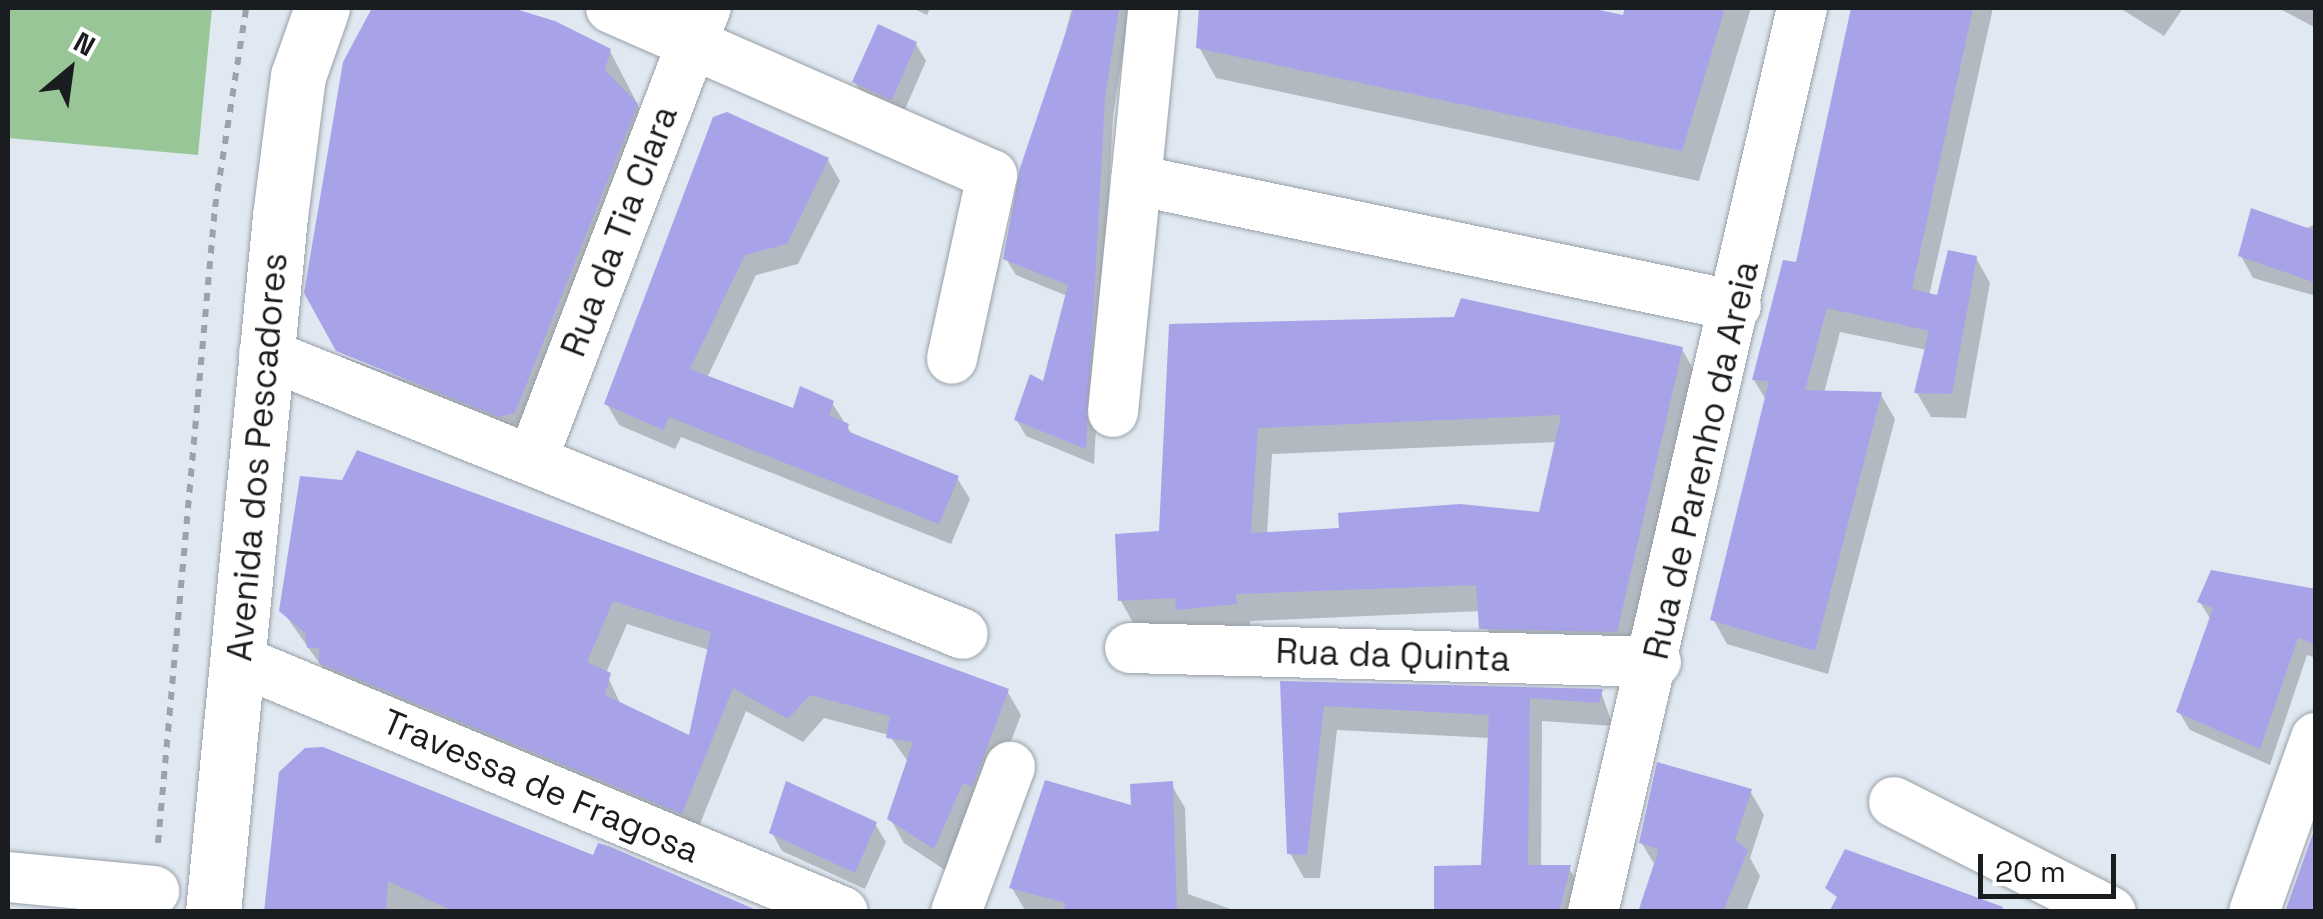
<!DOCTYPE html>
<html>
<head>
<meta charset="utf-8">
<style>
  body { margin:0 }
  #map { position:relative; width:2323px; height:919px; overflow:hidden; background:#e0e8f1; font-family:"Space Grotesk",sans-serif }
  div>[style] { position:absolute }
  .green>* { inset:0; background:#99c696 }
  .shadow>* { inset:0; background:#0003 }
  .building>* { inset:0; background:#a8a3e9 }
  .path>* { height:6px; margin-top:-3px; transform-origin:0; background:repeating-linear-gradient(90deg,#9ca2a9 0 8px,transparent 0 16px) }
  .roads { filter:drop-shadow(0 0 2px #98a0a8) drop-shadow(0 0 2px #98a0a8) }
  .street>* { height:50px; margin:-25px; padding:0 25px; transform-origin:25px; border-radius:25px; background:#fff }
  .secondary>* { height:55px; margin:-27.5px; padding:0 27.5px; transform-origin:27.5px; border-radius:27.5px; background:#fff }
  span { translate:-50% -50%; white-space:nowrap; text-align:center; line-height:1.15; -webkit-text-stroke:8px #fff; paint-order:stroke }
  .street-label { font-size:35px; color:#1a1d20 }
  .frame { position:absolute; inset:0; border:10px solid #1a1d20; pointer-events:none }
  .north { position:absolute; left:20px; top:20px; width:100px; height:100px; -webkit-text-stroke:8px #fff; paint-order:stroke; rotate:29deg; font-size:28px; font-weight:700; line-height:40px; text-align:center; color:#1a1d20 }
  .north::after { content:''; display:block; margin:auto; width:35px; height:45px; background:#1a1d20; clip-path:polygon(50% 0,100% 100%,50% 72%,0 100%) }
  .scale { position:absolute; left:1978px; top:854px; width:138px; height:45px; box-sizing:border-box; border:5px solid #1a1d20; border-top:0; padding-left:12px; font-size:30px; line-height:35px; white-space:nowrap; color:#1a1d20; -webkit-text-stroke:8px #fff; paint-order:stroke }
</style>
</head>
<body>
<div id="map">
  <div class="green">
    <div style="clip-path:polygon(8px 8px,212px 8px,198px 155px,8px 138px)"></div>
  </div>
  <div class="shadow">
    <div style="clip-path:polygon(374px 8px,504px 8px,610px 51px,654px 136px,537px 440px,357px 382px,342px 356px,512px 419px,338px 349px,346px 63px)"></div>
    <div style="clip-path:polygon(912px 8px,930px 8px,927px 15px)"></div>
    <div style="clip-path:polygon(1072px 8px,1130px 8px,1113px 116px,1094px 464px,1026px 436px,1016px 419px,1045px 384px,1067px 296px,1016px 275px,1006px 259px)"></div>
    <div style="clip-path:polygon(1202px 8px,1579px 8px,1623px 18px,1626px 8px,1751px 8px,1699px 181px,1216px 78px,1199px 47px)"></div>
    <div style="clip-path:polygon(1855px 8px,1993px 8px,1929px 296px,1939px 298px,1976px 258px,1990px 283px,1966px 418px,1931px 417px,1917px 393px,1927px 350px,1840px 332px,1824px 393px,1881px 395px,1895px 419px,1828px 674px,1727px 644px,1713px 619px,1767px 402px,1754px 380px,1798px 265px)"></div>
    <div style="clip-path:polygon(2120px 8px,2183px 8px,2164px 36px)"></div>
    <div style="clip-path:polygon(2281px 8px,2316px 8px,2316px 28px,2282px 10px)"></div>
    <div style="clip-path:polygon(916px 44px,926px 61px,902px 116px,865px 100px,855px 82px)"></div>
    <div style="clip-path:polygon(828px 160px,840px 181px,798px 264px,756px 275px,707px 378px,794px 411px,832px 403px,854px 437px,957px 478px,970px 499px,951px 544px,681px 437px,675px 449px,619px 425px,607px 404px)"></div>
    <div style="clip-path:polygon(2316px 224px,2316px 296px,2253px 278px,2241px 256px)"></div>
    <div style="clip-path:polygon(evenodd,1172px 326px,1682px 349px,1697px 376px,1631px 658px,1497px 655px,1480px 611px,1250px 621px,1251px 631px,1136px 628px,1121px 601px,1161px 533px,1172px 326px,1557px 442px,1541px 515px,1267px 534px,1272px 454px,1557px 442px)"></div>
    <div style="clip-path:polygon(evenodd,302px 479px,1007px 691px,1021px 715px,985px 810px,948px 872px,904px 843px,890px 818px,909px 763px,889px 735px,824px 718px,803px 742px,746px 711px,695px 836px,336px 687px,282px 610px,302px 479px,627px 624px,709px 650px,691px 739px,621px 705px,606px 673px,627px 624px)"></div>
    <div style="clip-path:polygon(2316px 591px,2316px 658px,2307px 655px,2270px 765px,2190px 730px,2179px 712px,2211px 620px,2200px 602px)"></div>
    <div style="clip-path:polygon(1283px 683px,1601px 692px,1613px 726px,1542px 721px,1541px 868px,1569px 868px,1583px 892px,1578px 912px,1436px 912px,1483px 868px,1490px 738px,1337px 730px,1320px 878px,1304px 878px,1290px 853px)"></div>
    <div style="clip-path:polygon(282px 773px,594px 859px,752px 912px,267px 912px)"></div>
    <div style="clip-path:polygon(1171px 784px,1185px 808px,1188px 894px,1239px 912px,1026px 912px,1012px 888px)"></div>
    <div style="clip-path:polygon(1750px 791px,1764px 815px,1750px 858px,1760px 876px,1746px 912px,1641px 912px,1656px 867px,1641px 842px)"></div>
    <div style="clip-path:polygon(875px 824px,886px 842px,865px 889px,782px 851px,772px 833px)"></div>
  </div>
  <div class="building">
    <div style="clip-path:polygon(372px 8px,512px 8px,555px 21px,611px 49px,605px 70px,638px 104px,515px 413px,499px 417px,336px 351px,304px 293px,343px 62px)"></div>
    <div style="clip-path:polygon(1074px 8px,1119px 8px,1105px 98px,1086px 449px,1014px 420px,1030px 374px,1043px 381px,1068px 285px,1003px 259px,1020px 168px)"></div>
    <div style="clip-path:polygon(1199px 8px,1590px 8px,1623px 15px,1625px 8px,1725px 8px,1682px 151px,1196px 48px)"></div>
    <div style="clip-path:polygon(1851px 8px,1973px 8px,1912px 289px,1937px 295px,1948px 250px,1977px 256px,1952px 394px,1914px 393px,1929px 331px,1827px 308px,1805px 390px,1882px 392px,1815px 651px,1710px 620px,1769px 381px,1752px 380px,1783px 260px,1796px 262px)"></div>
    <div style="clip-path:polygon(878px 24px,917px 42px,892px 100px,852px 82px)"></div>
    <div style="clip-path:polygon(727px 112px,829px 158px,787px 244px,745px 255px,690px 369px,793px 408px,800px 386px,834px 401px,829px 415px,849px 424px,847px 431px,959px 476px,939px 524px,669px 417px,663px 430px,604px 404px,713px 117px)"></div>
    <div style="clip-path:polygon(2251px 208px,2316px 231px,2316px 283px,2238px 256px)"></div>
    <div style="clip-path:polygon(evenodd,1461px 298px,1683px 347px,1617px 632px,1479px 629px,1476px 585px,1236px 594px,1237px 604px,1176px 610px,1175px 598px,1118px 601px,1115px 534px,1159px 531px,1169px 324px,1454px 317px,1461px 298px,1561px 415px,1539px 512px,1460px 504px,1338px 513px,1339px 528px,1251px 533px,1258px 428px,1561px 415px)"></div>
    <div style="clip-path:polygon(evenodd,357px 450px,1009px 689px,972px 787px,963px 783px,934px 849px,887px 819px,913px 742px,886px 738px,890px 716px,810px 695px,788px 719px,733px 688px,682px 814px,319px 663px,319px 648px,307px 648px,305px 633px,279px 611px,300px 476px,342px 480px,357px 450px,613px 601px,711px 632px,689px 735px,605px 695px,611px 673px,587px 662px,613px 601px)"></div>
    <div style="clip-path:polygon(2211px 570px,2316px 589px,2316px 645px,2298px 638px,2260px 749px,2176px 712px,2213px 608px,2197px 602px)"></div>
    <div style="clip-path:polygon(1280px 681px,1603px 689px,1599px 703px,1530px 698px,1528px 865px,1571px 865px,1559px 912px,1434px 912px,1434px 866px,1481px 865px,1489px 715px,1324px 706px,1307px 855px,1287px 854px)"></div>
    <div style="clip-path:polygon(323px 747px,593px 855px,598px 843px,611px 847px,761px 912px,455px 912px,388px 881px,386px 912px,264px 912px,279px 772px,305px 748px)"></div>
    <div style="clip-path:polygon(1657px 762px,1752px 789px,1735px 840px,1748px 850px,1723px 912px,1638px 912px,1659px 849px,1639px 843px)"></div>
    <div style="clip-path:polygon(1045px 780px,1131px 805px,1130px 784px,1173px 781px,1177px 912px,1062px 912px,1066px 903px,1009px 888px)"></div>
    <div style="clip-path:polygon(786px 781px,877px 822px,855px 873px,769px 833px)"></div>
    <div style="clip-path:polygon(2316px 825px,2316px 912px,2285px 912px)"></div>
    <div style="clip-path:polygon(1845px 849px,2003px 907px,2002px 912px,1829px 912px,1837px 897px,1825px 888px)"></div>
  </div>
  <div class="path">
    <div style="left:158px;top:843px;width:639px;rotate:-84.88deg"></div>
    <div style="left:215px;top:207px;width:201px;rotate:-81.1deg"></div>
  </div>
  <div class="roads">
    <div class="street">
      <div style="left:611px;top:8px;width:416px;rotate:23.7deg"></div>
      <div style="left:992px;top:175px;width:188px;rotate:102.3deg"></div>
      <div style="left:1136px;top:180px;width:613px;rotate:11.86deg"></div>
      <div style="left:264px;top:353px;width:753px;rotate:21.9deg"></div>
      <div style="left:1113px;top:412px;width:406px;rotate:-84.3deg"></div>
      <div style="left:534px;top:455px;width:479px;rotate:-69deg"></div>
      <div style="left:1130px;top:648px;width:526px;rotate:1.52deg"></div>
      <div style="left:238px;top:660px;width:655px;rotate:22.61deg"></div>
      <div style="left:1894px;top:802px;width:243px;rotate:26.9deg"></div>
      <div style="left:8px;top:877px;width:147px;rotate:5.5deg"></div>
      <div style="left:956px;top:912px;width:155px;rotate:-69.6deg"></div>
      <div style="left:1593px;top:912px;width:928px;rotate:-76.98deg"></div>
      <div style="left:2254px;top:912px;width:185px;rotate:-70.4deg"></div>
    </div>
    <div class="secondary">
      <div style="left:213px;top:912px;width:699px;rotate:-84.5deg"></div>
      <div style="left:280px;top:216px;width:141px;rotate:-82.7deg"></div>
      <div style="left:298px;top:76px;width:72px;rotate:-70.6deg"></div>
    </div>
  </div>
  <div class="street-label">
    <span style="left:619px;top:231px;rotate:-69deg">Rua da Tia Clara</span>
    <span style="left:257px;top:457px;rotate:-85deg">Avenida dos Pescadores</span>
    <span style="left:1701px;top:460px;rotate:-77deg">Rua de Parenho da Areia</span>
    <span style="left:1393px;top:655px;rotate:2deg">Rua da Quinta</span>
    <span style="left:541px;top:786px;rotate:23deg">Travessa de Fragosa</span>
  </div>
  <div class="frame"></div>
  <div class="north">N</div>
  <div class="scale">20 m</div>
</div>
</body>
</html>
